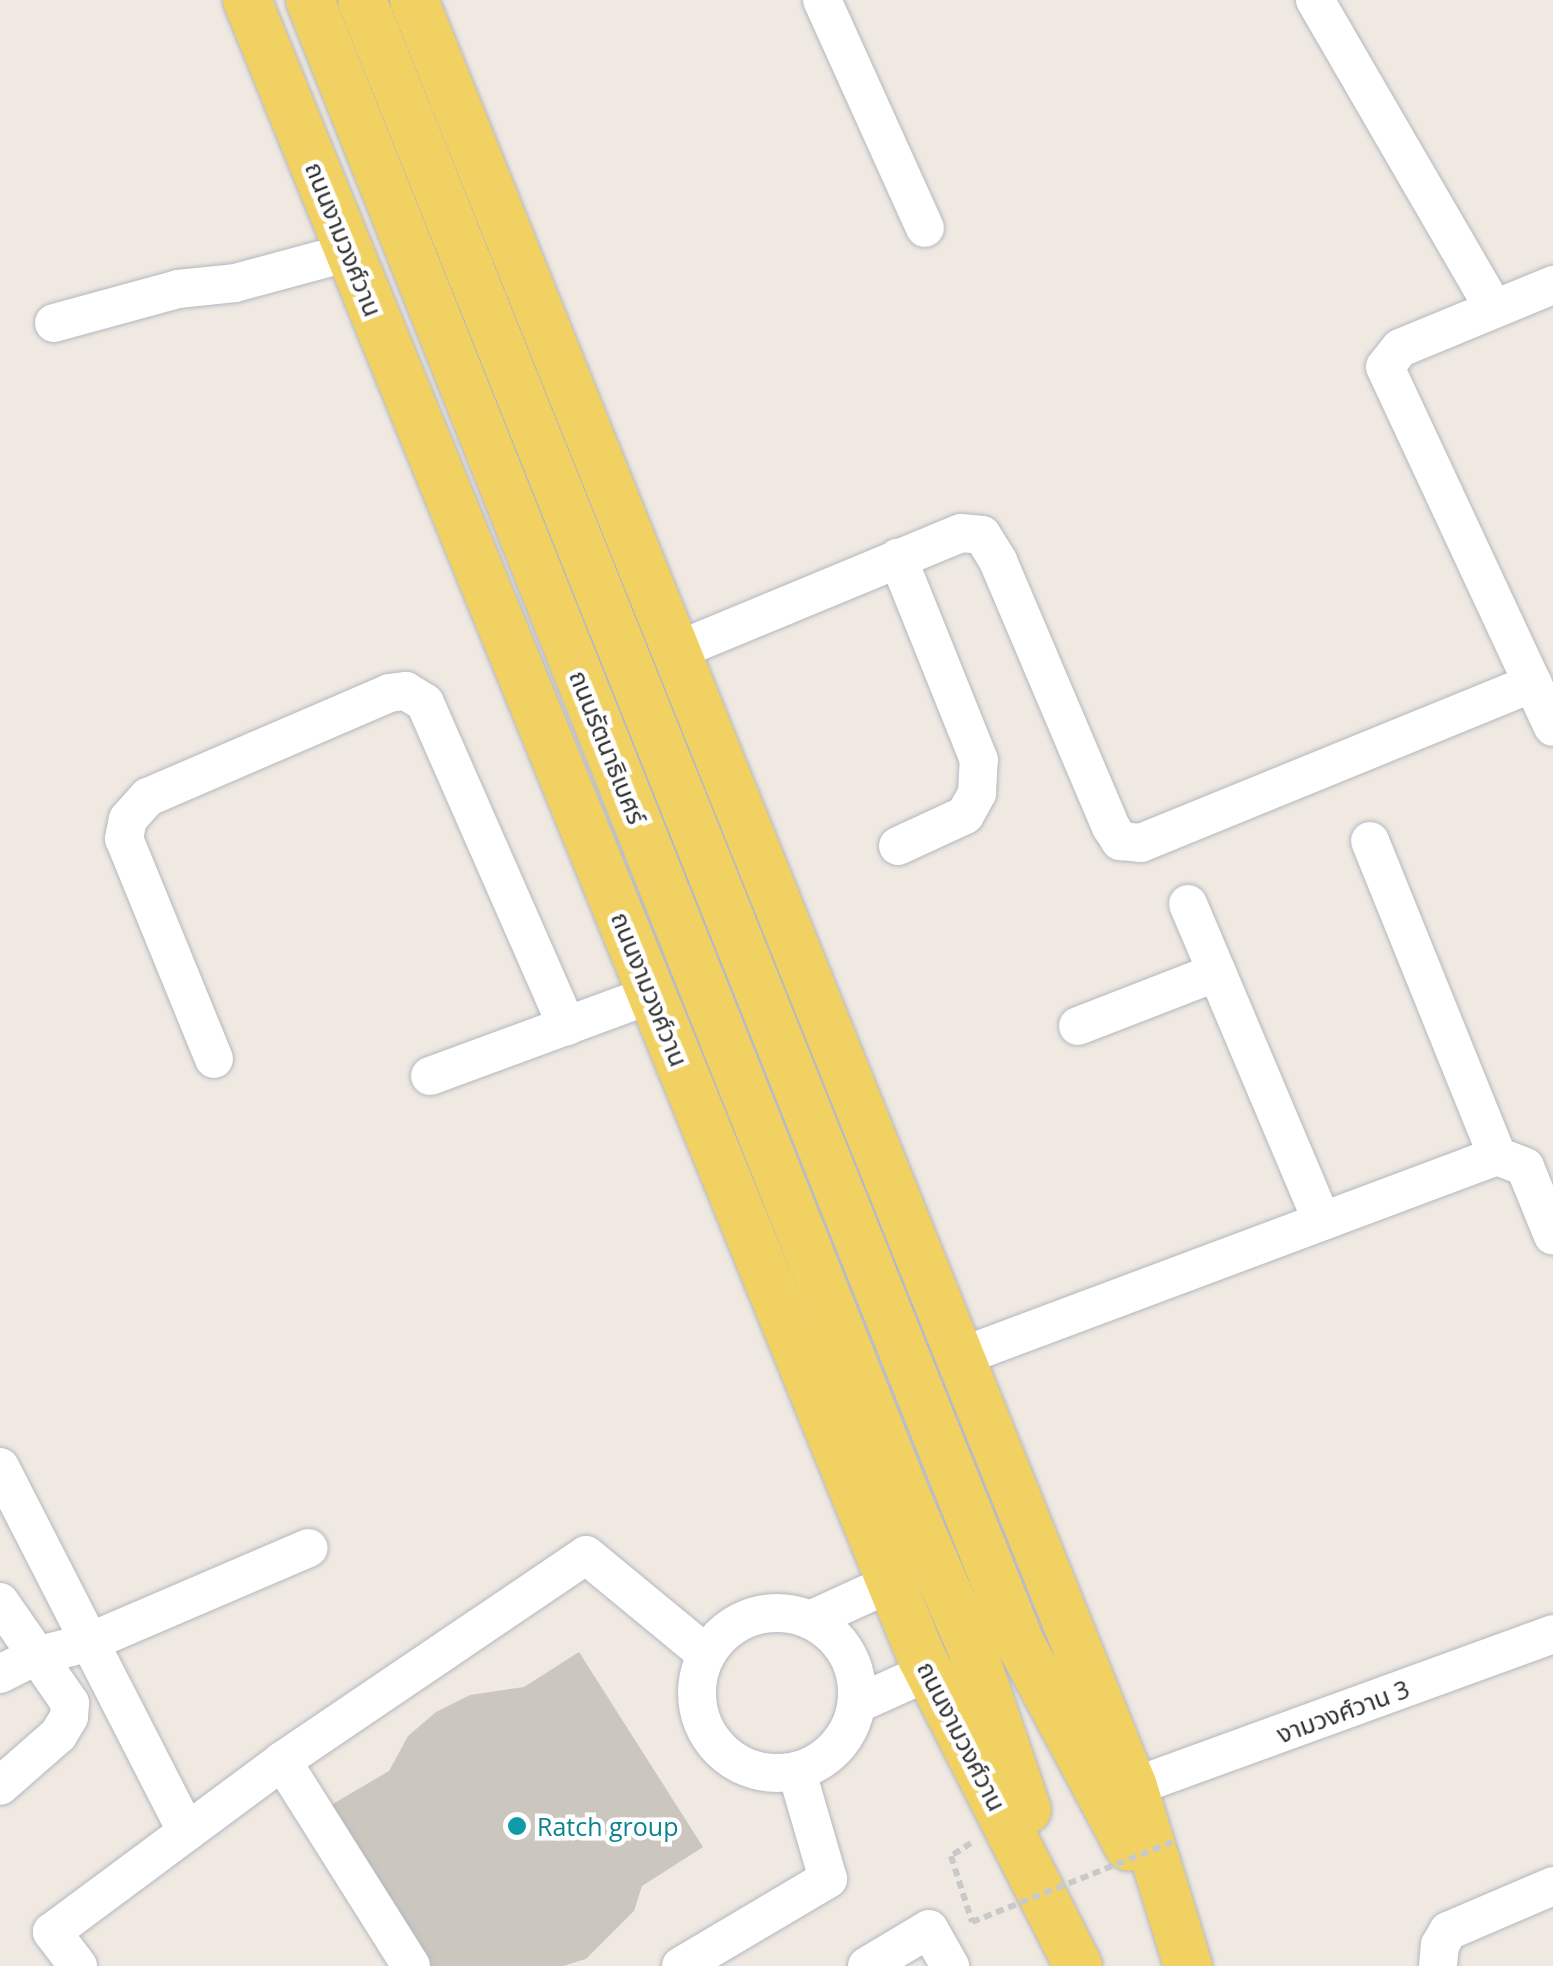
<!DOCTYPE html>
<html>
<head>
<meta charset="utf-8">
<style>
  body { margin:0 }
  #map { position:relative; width:1553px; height:1966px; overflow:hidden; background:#efe9e1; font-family:"Open Sans","Noto Sans Thai",sans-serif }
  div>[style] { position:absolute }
  .building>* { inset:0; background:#cbc7bf }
  .path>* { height:6px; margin-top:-3px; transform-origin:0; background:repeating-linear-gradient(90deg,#c9c9c9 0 8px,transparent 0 13px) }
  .roads { filter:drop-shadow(0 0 2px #b4b7c1) drop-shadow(0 0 2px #b4b7c1) }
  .minor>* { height:38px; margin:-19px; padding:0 19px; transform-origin:19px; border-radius:19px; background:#fff }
  .minor>.ring { margin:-19px; padding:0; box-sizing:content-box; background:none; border:38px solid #fff; border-radius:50% }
  .major>* { height:48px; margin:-24px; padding:0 24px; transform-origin:24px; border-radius:24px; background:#f2d163 }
  .path-bridge>* { height:6px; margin-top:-3px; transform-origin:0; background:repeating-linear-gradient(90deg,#c9c9c9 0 8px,transparent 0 13px) }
  .dots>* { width:28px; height:28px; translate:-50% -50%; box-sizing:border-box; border:5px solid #fff; border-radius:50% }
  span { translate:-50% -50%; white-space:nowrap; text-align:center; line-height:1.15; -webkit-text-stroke:9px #fff; paint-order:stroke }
  .street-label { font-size:25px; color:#2e2e2e }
  .culture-label { font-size:25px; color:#0d838f }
  .left { translate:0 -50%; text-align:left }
</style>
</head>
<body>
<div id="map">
  <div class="building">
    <div style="clip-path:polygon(579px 1652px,703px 1847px,642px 1886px,634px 1911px,586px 1959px,563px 1966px,427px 1966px,331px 1805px,389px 1771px,408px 1736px,436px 1712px,470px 1695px,524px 1687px)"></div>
  </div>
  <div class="path">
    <div style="left:971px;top:1843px;width:24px;rotate:147deg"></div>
    <div style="left:951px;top:1856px;width:69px;rotate:72.3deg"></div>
  </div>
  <div class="roads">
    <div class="minor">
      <div style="left:822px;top:0;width:250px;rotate:65.7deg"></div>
      <div style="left:1315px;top:0;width:357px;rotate:59.9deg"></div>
      <div style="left:1553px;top:285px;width:165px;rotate:157.6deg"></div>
      <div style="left:1400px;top:348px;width:24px;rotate:128deg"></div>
      <div style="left:1385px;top:367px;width:397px;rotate:65deg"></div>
      <div style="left:54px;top:323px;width:129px;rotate:-15.3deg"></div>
      <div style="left:178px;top:289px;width:57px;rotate:-6deg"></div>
      <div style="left:235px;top:283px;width:119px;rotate:-15.1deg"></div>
      <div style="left:676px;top:651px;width:308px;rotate:-22.5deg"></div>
      <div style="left:961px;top:533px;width:21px;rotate:5deg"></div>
      <div style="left:982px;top:535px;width:31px;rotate:58deg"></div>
      <div style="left:998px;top:561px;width:289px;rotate:67deg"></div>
      <div style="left:1111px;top:827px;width:17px;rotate:57deg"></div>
      <div style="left:1120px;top:841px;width:21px;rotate:5deg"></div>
      <div style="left:1141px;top:843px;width:423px;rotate:-22.2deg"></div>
      <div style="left:1370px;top:841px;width:340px;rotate:68deg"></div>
      <div style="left:898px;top:846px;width:74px;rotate:-24.8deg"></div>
      <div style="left:965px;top:815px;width:25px;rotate:-61deg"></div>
      <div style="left:977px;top:793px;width:33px;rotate:-87deg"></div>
      <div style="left:979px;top:760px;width:218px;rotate:-111.9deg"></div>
      <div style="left:1188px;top:904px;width:344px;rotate:67.1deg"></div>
      <div style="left:1078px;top:1026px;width:149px;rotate:-21.2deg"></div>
      <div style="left:214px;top:1059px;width:238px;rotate:-112.2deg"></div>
      <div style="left:124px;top:839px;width:20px;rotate:-79deg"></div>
      <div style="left:128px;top:819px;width:30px;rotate:-48deg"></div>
      <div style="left:148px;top:797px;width:262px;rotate:-23.3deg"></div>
      <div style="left:389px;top:693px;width:17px;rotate:-7deg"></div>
      <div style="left:406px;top:691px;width:22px;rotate:32deg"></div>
      <div style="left:425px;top:703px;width:353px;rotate:66.3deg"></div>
      <div style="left:430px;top:1076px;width:238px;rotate:-20.2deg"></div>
      <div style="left:960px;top:1357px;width:573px;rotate:-20.52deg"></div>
      <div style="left:1497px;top:1156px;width:30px;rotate:21deg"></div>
      <div style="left:1525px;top:1167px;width:74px;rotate:67.9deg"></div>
      <div style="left:0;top:1467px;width:408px;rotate:62.9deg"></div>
      <div style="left:0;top:1602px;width:123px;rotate:55.3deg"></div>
      <div style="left:70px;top:1703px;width:14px;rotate:94deg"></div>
      <div style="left:69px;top:1717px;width:21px;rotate:121deg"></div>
      <div style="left:58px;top:1735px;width:77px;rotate:138.7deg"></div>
      <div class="ring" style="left:697px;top:1613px;width:122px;height:122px"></div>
      <div style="left:810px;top:1620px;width:89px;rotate:-24.6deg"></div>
      <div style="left:0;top:1674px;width:40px;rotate:-26.6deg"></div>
      <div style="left:36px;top:1656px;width:53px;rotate:-14.3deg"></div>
      <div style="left:87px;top:1643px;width:241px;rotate:-23.2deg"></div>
      <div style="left:857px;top:1704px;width:80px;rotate:-24.3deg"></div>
      <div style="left:282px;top:1761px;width:242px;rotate:57.8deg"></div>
      <div style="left:1133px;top:1787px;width:447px;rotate:-20deg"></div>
      <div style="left:78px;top:1966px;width:43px;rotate:-127.4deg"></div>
      <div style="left:52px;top:1932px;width:287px;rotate:-36.6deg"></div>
      <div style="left:282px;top:1761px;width:367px;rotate:-34.1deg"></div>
      <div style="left:586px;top:1555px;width:156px;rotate:39.5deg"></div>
      <div style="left:681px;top:1966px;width:171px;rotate:-30.6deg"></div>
      <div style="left:828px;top:1879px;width:111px;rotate:-106.2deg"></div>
      <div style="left:867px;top:1966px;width:72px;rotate:-30.8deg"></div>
      <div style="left:929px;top:1929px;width:43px;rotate:60.4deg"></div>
      <div style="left:1438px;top:1966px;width:21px;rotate:-85deg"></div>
      <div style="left:1440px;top:1945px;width:16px;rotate:-60deg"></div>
      <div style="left:1448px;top:1931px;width:114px;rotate:-23.2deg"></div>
    </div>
    <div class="major">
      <div style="left:247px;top:0;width:1790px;rotate:67.85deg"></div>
      <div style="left:922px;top:1658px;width:345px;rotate:63.1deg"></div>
      <div style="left:310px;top:0;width:1608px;rotate:68.28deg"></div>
      <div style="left:905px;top:1494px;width:169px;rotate:66.6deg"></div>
      <div style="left:972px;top:1649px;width:170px;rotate:71.1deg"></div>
      <div style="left:362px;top:0;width:1770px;rotate:68.17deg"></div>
      <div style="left:1020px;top:1643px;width:231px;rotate:61.9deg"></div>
      <div style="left:414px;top:0;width:1926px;rotate:68.08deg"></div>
      <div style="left:1133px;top:1787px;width:187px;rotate:72.9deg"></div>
    </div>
  </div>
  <div class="path-bridge">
    <div style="left:972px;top:1922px;width:221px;rotate:-21.8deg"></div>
  </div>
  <div class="dots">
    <div style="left:517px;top:1826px;background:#0f9aa8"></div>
  </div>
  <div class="street-label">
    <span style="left:344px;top:239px;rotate:68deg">ถนนงามวงศ์วาน</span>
    <span style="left:608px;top:747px;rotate:68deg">ถนนรัตนาธิเบศร์</span>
    <span style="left:650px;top:989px;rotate:68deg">ถนนงามวงศ์วาน</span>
    <span style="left:1343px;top:1711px;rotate:-20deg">งามวงศ์วาน 3</span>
    <span style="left:962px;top:1736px;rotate:63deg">ถนนงามวงศ์วาน</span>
  </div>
  <div class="culture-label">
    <span class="left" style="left:537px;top:1826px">Ratch group</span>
  </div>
</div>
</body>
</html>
